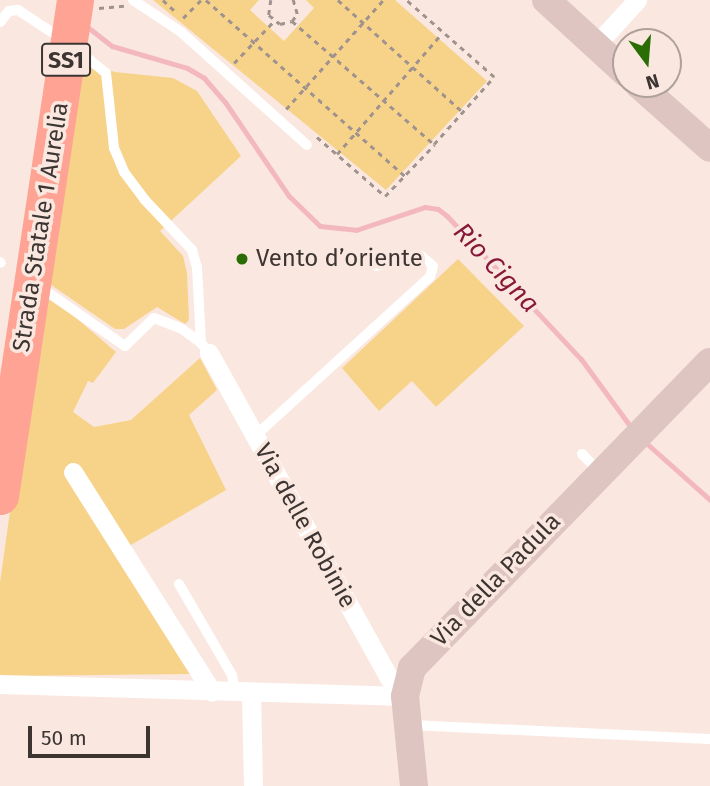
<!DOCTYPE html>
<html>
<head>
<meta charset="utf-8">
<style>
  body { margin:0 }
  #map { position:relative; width:710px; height:786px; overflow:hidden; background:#fae8e0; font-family:"Fira Sans",sans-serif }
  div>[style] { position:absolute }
  .green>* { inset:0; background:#f7d289 }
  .stream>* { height:5px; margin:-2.5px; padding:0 2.5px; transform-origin:2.5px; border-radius:2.5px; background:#f3b8be }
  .path>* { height:2.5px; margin-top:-1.25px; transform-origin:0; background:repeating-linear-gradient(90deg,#a0938d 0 5px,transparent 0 10px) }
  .lane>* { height:10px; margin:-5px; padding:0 5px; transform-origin:5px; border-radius:5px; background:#fff }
  .street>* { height:19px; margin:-9.5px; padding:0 9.5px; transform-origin:9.5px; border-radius:9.5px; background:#fff }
  .secondary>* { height:28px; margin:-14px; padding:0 14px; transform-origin:14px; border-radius:14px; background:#dec5c2 }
  .highway>* { height:37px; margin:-18.5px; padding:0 18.5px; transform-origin:18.5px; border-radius:18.5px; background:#ffa394 }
  .dots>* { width:19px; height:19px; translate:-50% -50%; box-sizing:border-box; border:4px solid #fae8e0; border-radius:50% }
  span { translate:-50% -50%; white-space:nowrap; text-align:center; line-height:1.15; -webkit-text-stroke:7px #fae8e0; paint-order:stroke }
  .shield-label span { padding:2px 5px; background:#fae8e0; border:2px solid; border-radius:5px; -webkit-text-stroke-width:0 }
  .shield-label { font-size:23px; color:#3c3532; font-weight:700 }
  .street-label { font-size:24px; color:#3c3532 }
  .poi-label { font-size:24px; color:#3c3532 }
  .left { translate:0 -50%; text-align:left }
  .water-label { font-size:26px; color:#881837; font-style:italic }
  .north { position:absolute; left:612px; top:28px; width:70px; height:70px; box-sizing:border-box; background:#fae8e0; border:2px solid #aea09a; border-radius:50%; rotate:164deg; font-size:19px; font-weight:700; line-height:28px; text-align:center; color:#3c3532 }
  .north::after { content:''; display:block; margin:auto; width:24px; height:32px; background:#2a6d05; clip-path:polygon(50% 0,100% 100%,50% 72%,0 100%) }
  .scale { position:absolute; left:28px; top:726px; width:122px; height:32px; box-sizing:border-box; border:4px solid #3c3532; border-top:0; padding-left:9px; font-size:21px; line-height:24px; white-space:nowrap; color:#3c3532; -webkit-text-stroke:5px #fae8e0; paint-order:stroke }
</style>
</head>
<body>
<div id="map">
  <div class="green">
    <div style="clip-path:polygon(153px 0,259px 0,250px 10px,284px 41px,314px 8px,306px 0,395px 0,487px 81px,386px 190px)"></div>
    <div style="clip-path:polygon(80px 61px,115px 72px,173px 78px,197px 91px,241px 156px,160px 231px,183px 256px,187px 273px,189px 320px,185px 324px,157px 307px,124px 329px,115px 329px,44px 280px)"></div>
    <div style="clip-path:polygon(458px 259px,524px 326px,436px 407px,412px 381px,379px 411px,342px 368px)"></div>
    <div style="clip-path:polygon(40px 295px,62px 306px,116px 352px,93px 383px,88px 381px,73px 412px,94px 427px,131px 420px,200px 358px,217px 390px,189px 415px,226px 490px,124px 549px,195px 674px,0 676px,0 583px)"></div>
  </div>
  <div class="stream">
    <div style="left:85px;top:25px;width:34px;rotate:38deg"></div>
    <div style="left:112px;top:46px;width:78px;rotate:16.3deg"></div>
    <div style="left:187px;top:68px;width:20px;rotate:30deg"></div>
    <div style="left:204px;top:78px;width:32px;rotate:49deg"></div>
    <div style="left:225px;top:102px;width:114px;rotate:55.8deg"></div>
    <div style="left:289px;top:196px;width:43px;rotate:44.1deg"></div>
    <div style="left:320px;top:226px;width:36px;rotate:6deg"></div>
    <div style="left:356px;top:230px;width:73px;rotate:-18.4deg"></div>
    <div style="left:425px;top:207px;width:13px;rotate:9deg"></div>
    <div style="left:438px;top:209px;width:11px;rotate:38deg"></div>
    <div style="left:447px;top:216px;width:196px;rotate:46.9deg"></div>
    <div style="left:581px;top:359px;width:88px;rotate:53.8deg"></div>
    <div style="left:645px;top:442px;width:87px;rotate:41.7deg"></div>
  </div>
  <div class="path">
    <div style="left:163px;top:0;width:18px;rotate:43deg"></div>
    <div style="left:206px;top:0;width:266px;rotate:41.5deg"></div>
    <div style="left:271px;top:0;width:15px;rotate:98deg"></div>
    <div style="left:269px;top:15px;width:14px;rotate:39deg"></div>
    <div style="left:280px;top:24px;width:12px;rotate:-14deg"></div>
    <div style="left:292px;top:21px;width:9px;rotate:-54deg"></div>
    <div style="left:297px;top:14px;width:15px;rotate:-106deg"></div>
    <div style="left:338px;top:0;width:168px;rotate:41.9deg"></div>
    <div style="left:99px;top:8px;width:25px;rotate:-5deg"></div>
    <div style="left:183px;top:18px;width:25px;rotate:-45deg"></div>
    <div style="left:292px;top:21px;width:188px;rotate:40.9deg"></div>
    <div style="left:434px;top:144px;width:90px;rotate:-48.2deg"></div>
    <div style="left:494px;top:77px;width:117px;rotate:-138.8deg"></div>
    <div style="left:234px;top:63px;width:57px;rotate:-46.4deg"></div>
    <div style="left:286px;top:109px;width:146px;rotate:-48.3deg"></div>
    <div style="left:317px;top:137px;width:90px;rotate:40.9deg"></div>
    <div style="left:385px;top:196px;width:71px;rotate:-46.1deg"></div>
    <div style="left:337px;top:154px;width:160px;rotate:-49deg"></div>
  </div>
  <div class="lane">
    <div style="left:133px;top:0;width:58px;rotate:33.7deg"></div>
    <div style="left:181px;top:32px;width:169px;rotate:41.9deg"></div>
    <div style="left:0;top:22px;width:14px;rotate:-51deg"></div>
    <div style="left:9px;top:11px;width:9px;rotate:-6deg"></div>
    <div style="left:18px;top:10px;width:53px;rotate:33.4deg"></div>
    <div style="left:75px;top:48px;width:40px;rotate:39deg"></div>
    <div style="left:106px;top:73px;width:75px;rotate:83.9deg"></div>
    <div style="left:114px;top:148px;width:26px;rotate:67deg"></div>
    <div style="left:124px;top:172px;width:34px;rotate:53deg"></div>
    <div style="left:144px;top:199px;width:70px;rotate:46.7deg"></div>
    <div style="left:192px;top:250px;width:18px;rotate:74deg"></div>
    <div style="left:197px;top:267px;width:76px;rotate:87deg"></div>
    <div style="left:201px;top:343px;width:13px;rotate:51deg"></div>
    <div style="left:0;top:262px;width:1px;rotate:45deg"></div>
    <div style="left:43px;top:289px;width:100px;rotate:34.8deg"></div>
    <div style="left:125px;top:346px;width:40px;rotate:-44deg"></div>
    <div style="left:154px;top:318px;width:30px;rotate:21deg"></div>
    <div style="left:182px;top:329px;width:24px;rotate:36deg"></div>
    <div style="left:255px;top:436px;width:236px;rotate:-42.3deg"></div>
    <div style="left:430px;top:277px;width:11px;rotate:-75deg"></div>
    <div style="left:433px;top:266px;width:16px;rotate:-140deg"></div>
    <div style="left:421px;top:256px;width:46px;rotate:167.5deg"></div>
    <div style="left:582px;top:454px;width:25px;rotate:45deg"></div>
    <div style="left:179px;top:584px;width:105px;rotate:59.8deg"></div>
    <div style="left:232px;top:675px;width:17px;rotate:80deg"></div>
    <div style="left:411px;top:725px;width:299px;rotate:2.7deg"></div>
  </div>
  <div class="street">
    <div style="left:596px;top:45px;width:61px;rotate:-47.7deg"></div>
    <div style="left:209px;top:353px;width:372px;rotate:61deg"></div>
    <div style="left:389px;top:678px;width:24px;rotate:48deg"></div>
    <div style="left:73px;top:472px;width:260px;rotate:57.7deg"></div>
    <div style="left:0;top:684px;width:405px;rotate:1.7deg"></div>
    <div style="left:251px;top:692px;width:94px;rotate:88.8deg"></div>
  </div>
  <div class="secondary">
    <div style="left:546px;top:0;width:108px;rotate:42.4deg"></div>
    <div style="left:638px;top:84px;width:96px;rotate:41.6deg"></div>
    <div style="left:414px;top:786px;width:90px;rotate:-95.7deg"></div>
    <div style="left:405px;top:696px;width:29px;rotate:-76deg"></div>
    <div style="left:412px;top:668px;width:427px;rotate:-45.8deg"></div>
  </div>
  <div class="highway">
    <div style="left:0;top:496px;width:502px;rotate:-81.4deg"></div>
  </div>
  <div class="dots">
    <div style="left:242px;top:259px;background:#2a6d05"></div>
  </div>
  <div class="shield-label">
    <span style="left:66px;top:60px">SS1</span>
  </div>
  <div class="street-label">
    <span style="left:41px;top:227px;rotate:-81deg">Strada Statale 1 Aurelia</span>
    <span style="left:305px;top:526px;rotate:61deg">Via delle Robinie</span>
    <span style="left:496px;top:580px;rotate:-46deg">Via della Padula</span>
  </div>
  <div class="poi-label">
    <span class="left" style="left:256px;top:259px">Vento d’oriente</span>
  </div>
  <div class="water-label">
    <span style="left:496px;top:268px;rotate:47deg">Rio Cigna</span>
  </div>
  <div class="north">N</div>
  <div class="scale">50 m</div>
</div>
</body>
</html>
